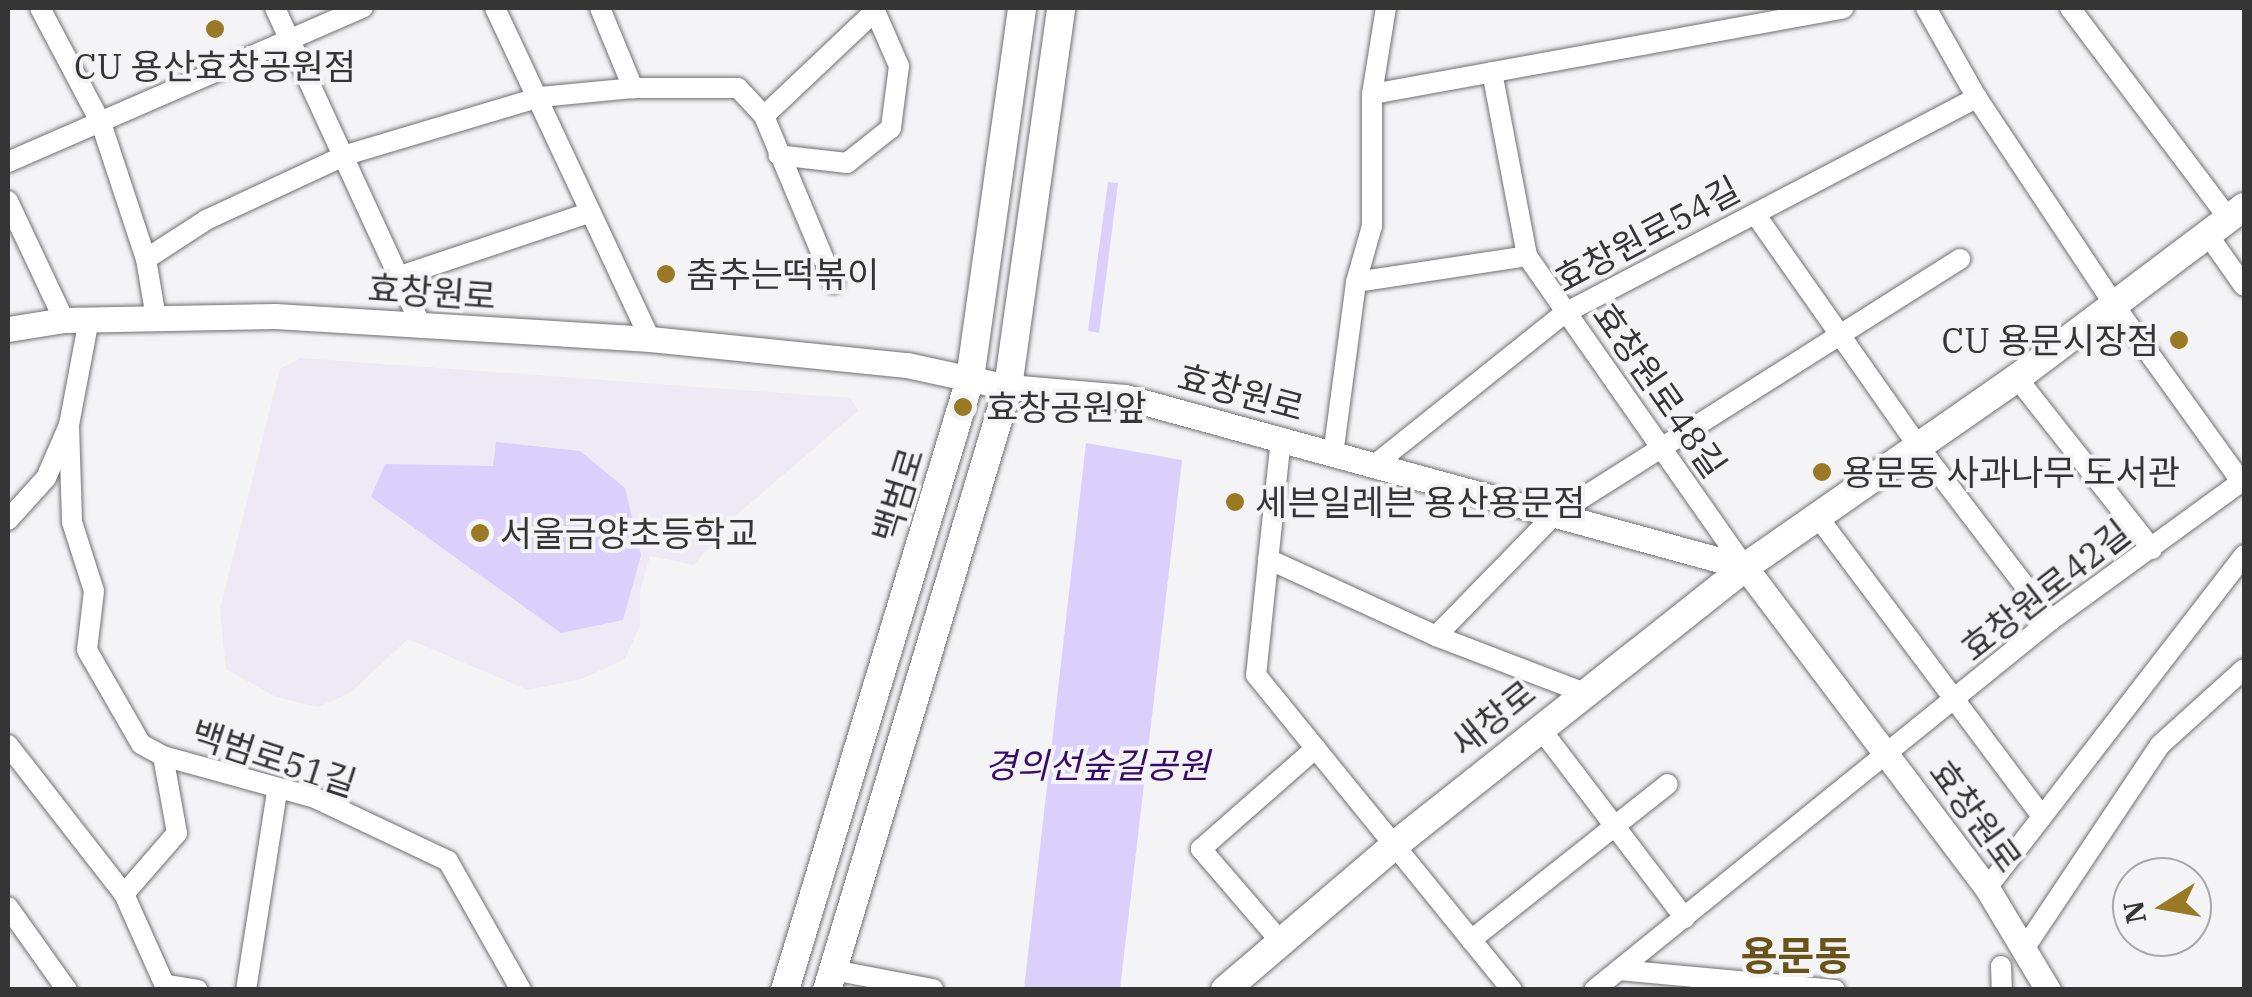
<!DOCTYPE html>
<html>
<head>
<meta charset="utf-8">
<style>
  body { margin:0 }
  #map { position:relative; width:2252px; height:997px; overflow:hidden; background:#f4f3f6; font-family:"IBM Plex Serif","Noto Sans KR",serif }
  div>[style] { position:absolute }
  .built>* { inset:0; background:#edeaf5 }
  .green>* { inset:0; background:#dbcffb }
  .roads { filter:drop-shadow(0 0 2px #706f72) drop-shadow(0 0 2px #706f72) }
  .minor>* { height:20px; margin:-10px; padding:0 10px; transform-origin:10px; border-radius:10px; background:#fff }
  .tertiary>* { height:25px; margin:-12.5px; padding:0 12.5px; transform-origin:12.5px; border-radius:12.5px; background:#fff }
  .secondary>* { height:28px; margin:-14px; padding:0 14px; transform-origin:14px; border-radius:14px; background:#fff }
  .dots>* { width:28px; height:28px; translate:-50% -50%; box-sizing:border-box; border:5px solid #f4f3f6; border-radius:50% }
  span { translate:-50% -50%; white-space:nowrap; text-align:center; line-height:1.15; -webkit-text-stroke:8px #f4f3f6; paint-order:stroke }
  .poi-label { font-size:35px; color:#353536 }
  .left { translate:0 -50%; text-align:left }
  .right { translate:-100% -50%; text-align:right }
  .street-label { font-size:35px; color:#353536 }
  .park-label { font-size:35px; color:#370c68; font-style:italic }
  .quarter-label { font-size:40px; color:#695318; font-weight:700 }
  .frame { position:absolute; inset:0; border:10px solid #353536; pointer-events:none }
  .north { position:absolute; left:2112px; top:857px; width:100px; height:100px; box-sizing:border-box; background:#f4f3f6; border:2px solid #a8a7a9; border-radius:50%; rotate:259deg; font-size:28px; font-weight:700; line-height:40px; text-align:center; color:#353536 }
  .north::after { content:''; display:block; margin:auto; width:35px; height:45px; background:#997923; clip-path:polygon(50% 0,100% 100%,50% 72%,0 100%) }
</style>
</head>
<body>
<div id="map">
  <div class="built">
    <div style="clip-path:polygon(300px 358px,851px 398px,858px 411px,742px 510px,694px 565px,650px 556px,640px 592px,640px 626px,625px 659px,582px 679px,528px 690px,408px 639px,350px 693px,318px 707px,276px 697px,226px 669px,220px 610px,280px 369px)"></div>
  </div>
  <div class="green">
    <div style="clip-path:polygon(1108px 182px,1118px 183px,1099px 333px,1088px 331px)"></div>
    <div style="clip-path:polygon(496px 442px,580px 451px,625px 488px,641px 555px,623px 620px,561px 633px,371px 497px,385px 464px,493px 466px)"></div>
    <div style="clip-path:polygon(1086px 443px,1182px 460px,1120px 989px,1024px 989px)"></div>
  </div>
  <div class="roads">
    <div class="minor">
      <div style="left:40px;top:8px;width:130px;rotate:62.1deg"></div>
      <div style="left:101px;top:123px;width:143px;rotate:71.7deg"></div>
      <div style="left:275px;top:8px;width:352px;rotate:65.3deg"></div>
      <div style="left:495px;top:8px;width:365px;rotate:64.9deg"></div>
      <div style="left:600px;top:8px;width:87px;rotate:67.6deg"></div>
      <div style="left:1926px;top:8px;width:103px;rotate:60.5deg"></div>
      <div style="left:1977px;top:98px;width:250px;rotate:56.4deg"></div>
      <div style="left:2115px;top:306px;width:218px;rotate:54.3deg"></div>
      <div style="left:2070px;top:8px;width:264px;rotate:53deg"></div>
      <div style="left:1492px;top:72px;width:187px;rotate:79.2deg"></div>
      <div style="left:1527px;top:256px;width:380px;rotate:55deg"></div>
      <div style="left:1372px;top:94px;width:479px;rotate:-10.3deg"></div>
      <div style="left:764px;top:116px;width:153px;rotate:-43.4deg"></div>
      <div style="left:875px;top:11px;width:60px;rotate:66.4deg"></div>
      <div style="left:899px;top:66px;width:63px;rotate:97.4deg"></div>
      <div style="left:891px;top:128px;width:56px;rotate:141.5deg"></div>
      <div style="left:847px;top:163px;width:69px;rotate:-173.4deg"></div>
      <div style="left:8px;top:162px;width:387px;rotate:-23.5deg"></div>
      <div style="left:8px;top:201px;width:132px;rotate:64.8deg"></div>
      <div style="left:1755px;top:214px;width:285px;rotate:54.9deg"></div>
      <div style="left:1919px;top:447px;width:218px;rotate:52.7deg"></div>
      <div style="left:2208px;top:235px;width:62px;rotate:54.8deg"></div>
      <div style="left:400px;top:276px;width:198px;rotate:-18.5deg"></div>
      <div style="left:1356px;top:282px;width:173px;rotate:-8.6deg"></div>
      <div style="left:156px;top:318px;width:60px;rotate:-99.6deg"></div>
      <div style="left:146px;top:259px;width:72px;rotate:-33deg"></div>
      <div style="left:206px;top:220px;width:154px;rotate:-24.9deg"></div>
      <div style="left:346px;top:155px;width:202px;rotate:-16.6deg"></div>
      <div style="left:540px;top:97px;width:93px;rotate:-5.5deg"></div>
      <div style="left:633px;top:88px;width:105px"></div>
      <div style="left:738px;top:88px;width:38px;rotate:47deg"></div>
      <div style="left:764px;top:116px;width:181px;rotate:67.3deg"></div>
      <div style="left:2017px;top:378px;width:218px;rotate:51.7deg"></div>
      <div style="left:69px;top:425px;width:97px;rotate:88.2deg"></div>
      <div style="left:72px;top:522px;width:72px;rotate:72.3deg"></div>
      <div style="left:94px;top:591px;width:59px;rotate:96.8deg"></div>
      <div style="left:87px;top:650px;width:108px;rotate:60.1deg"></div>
      <div style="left:141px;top:744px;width:25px;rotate:29deg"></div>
      <div style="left:163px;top:756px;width:158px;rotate:15.4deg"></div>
      <div style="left:315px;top:798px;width:147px;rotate:25.3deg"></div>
      <div style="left:448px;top:861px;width:148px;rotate:60.5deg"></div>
      <div style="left:1281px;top:438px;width:238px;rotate:96deg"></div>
      <div style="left:1256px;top:675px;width:406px;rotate:50.9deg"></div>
      <div style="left:1333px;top:455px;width:175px;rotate:-82.4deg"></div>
      <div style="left:1356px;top:282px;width:58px;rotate:-74.1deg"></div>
      <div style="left:1372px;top:226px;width:132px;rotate:-90deg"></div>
      <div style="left:1372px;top:94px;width:87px;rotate:-80.8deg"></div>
      <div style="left:1373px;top:466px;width:246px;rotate:-38.6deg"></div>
      <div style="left:1565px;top:313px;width:465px;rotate:-27.6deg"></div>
      <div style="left:1818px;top:517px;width:374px;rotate:53.2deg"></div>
      <div style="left:8px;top:520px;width:57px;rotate:-47.9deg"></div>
      <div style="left:46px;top:478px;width:58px;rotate:-66.5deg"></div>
      <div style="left:69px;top:425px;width:108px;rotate:-79.3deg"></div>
      <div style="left:1268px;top:559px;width:185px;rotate:24.6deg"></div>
      <div style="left:1585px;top:693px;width:160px;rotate:-159.1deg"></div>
      <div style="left:1436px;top:636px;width:166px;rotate:-45.7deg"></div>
      <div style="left:1552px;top:517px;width:483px;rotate:-32.3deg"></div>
      <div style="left:1540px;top:728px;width:239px;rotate:52.7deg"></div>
      <div style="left:8px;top:745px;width:189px;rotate:52.1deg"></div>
      <div style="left:124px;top:894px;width:105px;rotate:65.9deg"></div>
      <div style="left:1987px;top:888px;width:421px;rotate:-52.3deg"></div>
      <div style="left:124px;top:894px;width:81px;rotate:-49deg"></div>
      <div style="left:177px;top:833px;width:78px;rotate:-100.3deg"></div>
      <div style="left:8px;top:907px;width:102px;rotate:54.6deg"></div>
      <div style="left:1471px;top:940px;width:251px;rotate:-38.4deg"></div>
      <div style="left:1281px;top:942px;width:123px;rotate:-130.7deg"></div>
      <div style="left:1201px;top:849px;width:153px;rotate:-41.3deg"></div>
      <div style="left:2024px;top:949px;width:245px;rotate:-56.3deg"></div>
      <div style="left:2160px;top:745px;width:113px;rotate:-42.1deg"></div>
      <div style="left:2001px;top:966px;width:24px;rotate:88deg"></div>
      <div style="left:833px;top:970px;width:102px;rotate:10.8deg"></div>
      <div style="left:1619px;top:970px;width:217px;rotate:5.3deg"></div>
      <div style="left:167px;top:985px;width:31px;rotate:9deg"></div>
      <div style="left:246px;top:990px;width:201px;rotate:-81.1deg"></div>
      <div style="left:1594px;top:990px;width:588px;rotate:-38.99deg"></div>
      <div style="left:2051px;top:620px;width:238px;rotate:-36deg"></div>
    </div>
    <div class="tertiary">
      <div style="left:8px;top:329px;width:57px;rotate:-9.1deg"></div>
      <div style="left:64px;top:320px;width:211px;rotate:-1.1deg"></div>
      <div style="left:275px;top:316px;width:376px;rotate:3.5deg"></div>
      <div style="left:650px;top:339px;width:258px;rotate:5.8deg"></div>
      <div style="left:907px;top:365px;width:103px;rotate:12.3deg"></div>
      <div style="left:1008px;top:387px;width:117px;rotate:4.9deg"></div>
      <div style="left:1125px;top:397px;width:643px;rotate:15.33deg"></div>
      <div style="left:1745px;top:567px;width:402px;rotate:53deg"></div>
      <div style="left:1987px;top:888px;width:119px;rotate:59.1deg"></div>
    </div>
    <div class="secondary">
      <div style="left:785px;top:990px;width:638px;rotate:-73.15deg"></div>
      <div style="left:970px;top:379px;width:375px;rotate:-82deg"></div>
      <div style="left:827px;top:990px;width:630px;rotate:-73.29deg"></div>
      <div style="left:1008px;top:387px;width:383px;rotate:-82deg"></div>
      <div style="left:1225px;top:990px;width:225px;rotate:-40.5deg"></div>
      <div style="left:1396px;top:844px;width:446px;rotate:-38.4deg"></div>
      <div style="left:1745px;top:567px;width:331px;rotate:-34.8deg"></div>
      <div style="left:2017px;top:378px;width:284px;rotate:-37deg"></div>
    </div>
  </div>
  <div class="dots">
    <div style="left:215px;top:29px;background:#997923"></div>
    <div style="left:666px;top:274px;background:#997923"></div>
    <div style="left:2179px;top:340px;background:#997923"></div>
    <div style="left:963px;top:407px;background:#997923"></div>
    <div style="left:1822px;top:472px;background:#997923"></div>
    <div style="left:1235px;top:502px;background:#997923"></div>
    <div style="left:480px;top:533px;background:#997923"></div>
  </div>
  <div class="poi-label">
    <span style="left:215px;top:66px">CU 용산효창공원점</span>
    <span class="left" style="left:686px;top:274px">춤추는떡볶이</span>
    <span class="right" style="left:2159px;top:340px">CU 용문시장점</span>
    <span class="left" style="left:986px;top:407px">효창공원앞</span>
    <span class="left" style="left:1842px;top:472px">용문동 사과나무 도서관</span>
    <span class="left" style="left:1255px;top:502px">세븐일레븐 용산용문점</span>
    <span class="left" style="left:500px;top:533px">서울금양초등학교</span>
  </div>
  <div class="street-label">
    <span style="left:1647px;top:234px;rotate:-28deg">효창원로54길</span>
    <span style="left:432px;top:292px;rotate:4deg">효창원로</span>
    <span style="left:1660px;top:390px;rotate:55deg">효창원로48길</span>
    <span style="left:1241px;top:392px;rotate:15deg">효창원로</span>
    <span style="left:898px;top:495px;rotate:-73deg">백범로</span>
    <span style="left:2045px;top:590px;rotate:-38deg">효창원로42길</span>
    <span style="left:1493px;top:718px;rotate:-39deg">새창로</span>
    <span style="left:274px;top:758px;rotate:18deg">백범로51길</span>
    <span style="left:1976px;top:816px;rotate:54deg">효창원로</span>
  </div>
  <div class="park-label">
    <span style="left:1097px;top:765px">경의선숲길공원</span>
  </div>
  <div class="quarter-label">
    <span style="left:1796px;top:955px">용문동</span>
  </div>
  <div class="frame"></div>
  <div class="north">N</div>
</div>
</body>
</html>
